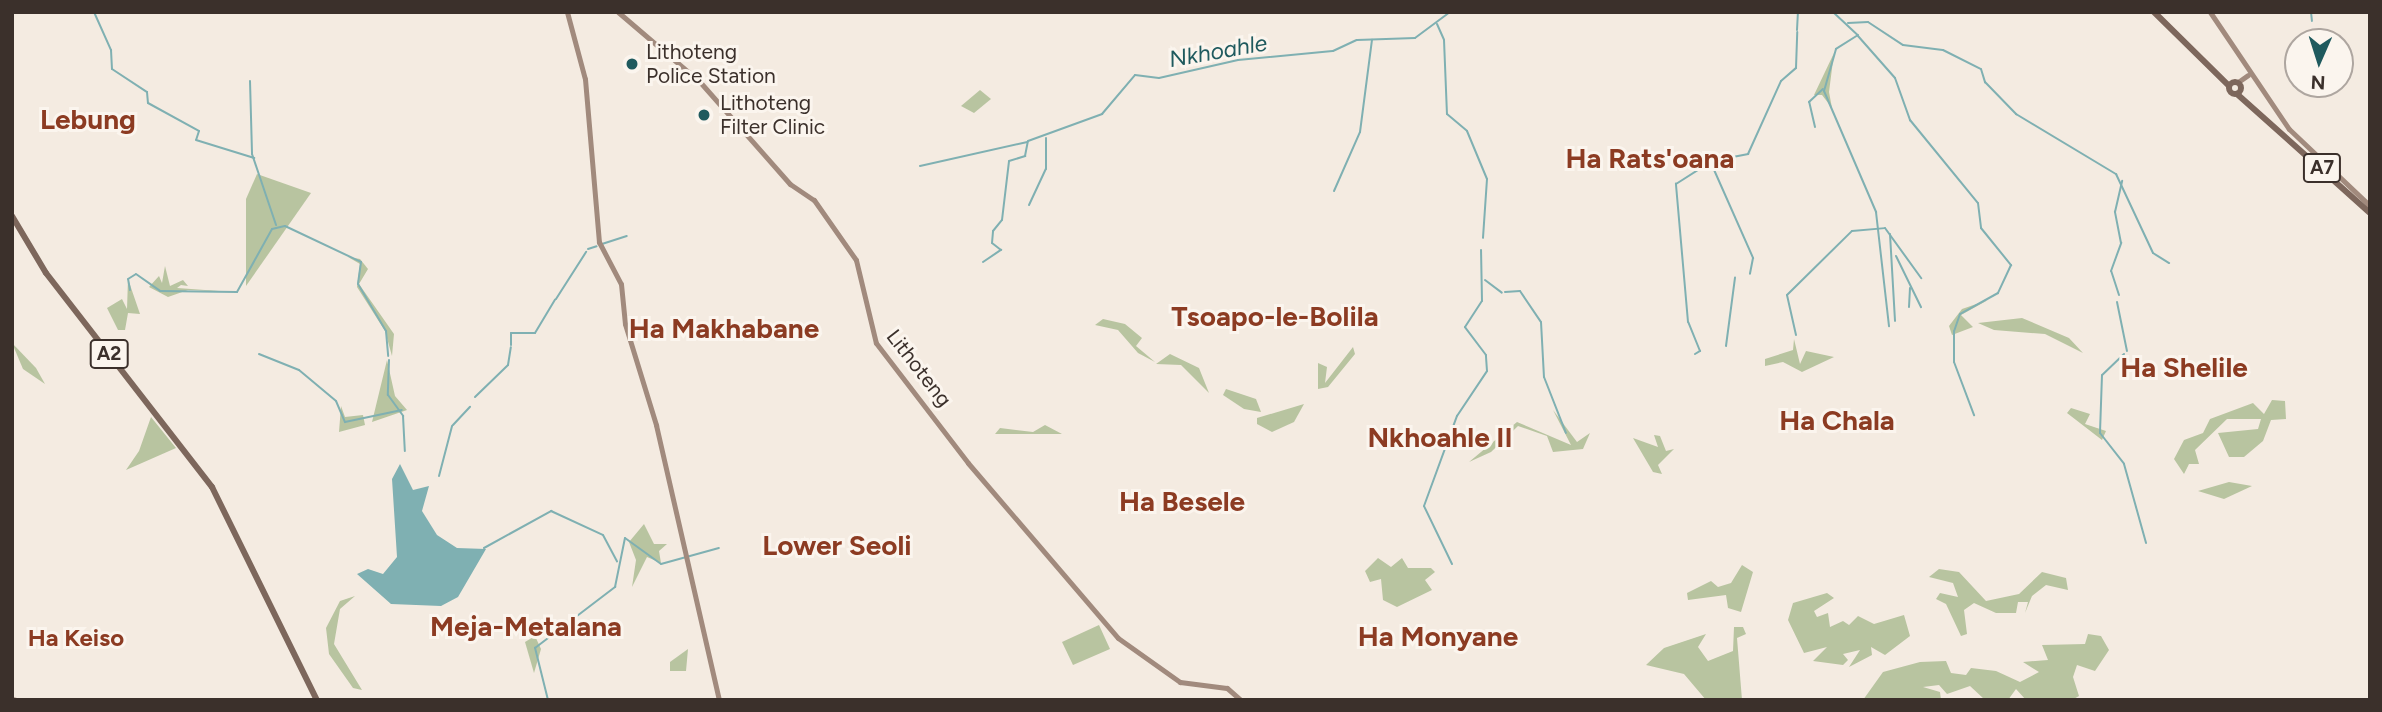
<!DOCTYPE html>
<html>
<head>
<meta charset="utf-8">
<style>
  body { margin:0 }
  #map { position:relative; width:2382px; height:712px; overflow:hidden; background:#f4ebe1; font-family:Figtree,sans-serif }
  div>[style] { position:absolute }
  .green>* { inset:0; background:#b8c4a0 }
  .water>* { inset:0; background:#7fb0b2 }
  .stream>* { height:2px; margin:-1px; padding:0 1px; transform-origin:1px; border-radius:1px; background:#7fb0b2 }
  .secondary>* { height:5px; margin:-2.5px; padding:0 2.5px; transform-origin:2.5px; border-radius:2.5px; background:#a18a7d }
  .primary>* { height:6px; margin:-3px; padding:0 3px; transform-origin:3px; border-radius:3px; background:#7d675c }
  .primary>.ring { margin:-3px; padding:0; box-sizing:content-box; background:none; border:6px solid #7d675c; border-radius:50% }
  .dots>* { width:19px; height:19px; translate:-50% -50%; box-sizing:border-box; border:4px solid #fbf5ee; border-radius:50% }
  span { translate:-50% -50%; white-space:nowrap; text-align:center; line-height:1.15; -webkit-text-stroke:6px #fbf5ee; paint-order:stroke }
  .shield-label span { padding:2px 5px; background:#fbf5ee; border:2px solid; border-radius:5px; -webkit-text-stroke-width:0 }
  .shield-label { font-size:19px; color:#3b302b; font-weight:700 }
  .poi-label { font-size:21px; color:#3b302b }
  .left { translate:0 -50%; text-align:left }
  .street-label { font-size:21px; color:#3b302b }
  .water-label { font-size:23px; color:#1f5a5e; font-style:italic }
  .quarter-label { font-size:24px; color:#8c3b22; font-weight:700 }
  .district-label { font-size:28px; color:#8c3b22; font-weight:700 }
  .frame { position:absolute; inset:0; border:14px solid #3b302b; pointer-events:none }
  .north { position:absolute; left:2284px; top:28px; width:70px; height:70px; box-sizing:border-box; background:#fbf5ee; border:2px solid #aea6a0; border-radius:50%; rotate:183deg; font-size:19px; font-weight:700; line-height:28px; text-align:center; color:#3b302b }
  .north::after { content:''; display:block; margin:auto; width:24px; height:32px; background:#1f5a5e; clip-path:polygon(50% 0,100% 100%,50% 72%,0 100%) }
</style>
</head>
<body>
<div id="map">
  <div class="green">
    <div style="clip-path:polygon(1834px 53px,1829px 92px,1832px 108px,1822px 95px,1814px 95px)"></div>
    <div style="clip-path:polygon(980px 90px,991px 99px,974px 113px,961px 106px)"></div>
    <div style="clip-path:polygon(257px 174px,311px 193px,246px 286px,246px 199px)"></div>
    <div style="clip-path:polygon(348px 257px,360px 259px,368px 269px,359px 284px,394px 334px,392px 356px,385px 331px,357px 287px,360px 264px)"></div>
    <div style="clip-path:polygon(165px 266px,170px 286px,183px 280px,188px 286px,181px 285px,177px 288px,233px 292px,188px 290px,168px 297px,149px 287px,159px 276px,162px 283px)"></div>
    <div style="clip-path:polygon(128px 279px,140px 314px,128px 313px,125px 330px,118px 330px,107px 308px,122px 299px,127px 309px)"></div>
    <div style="clip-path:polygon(1988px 300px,1961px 315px,1973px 327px,1952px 335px,1949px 326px,1962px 309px)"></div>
    <div style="clip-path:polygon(2022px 318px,2069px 338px,2083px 353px,2045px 334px,1994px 330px,1978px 323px)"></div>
    <div style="clip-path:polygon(1103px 319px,1125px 324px,1142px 338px,1136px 346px,1155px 362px,1138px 353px,1118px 330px,1095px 325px)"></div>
    <div style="clip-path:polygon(1794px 339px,1800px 364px,1806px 351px,1834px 357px,1802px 372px,1783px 362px,1765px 366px,1765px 359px,1793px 350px)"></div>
    <div style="clip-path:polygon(12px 343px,36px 368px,45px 384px,23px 369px)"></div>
    <div style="clip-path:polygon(1353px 347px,1355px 354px,1328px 387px,1318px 389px,1318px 363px,1327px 367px,1325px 383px)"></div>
    <div style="clip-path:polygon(1170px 354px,1199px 368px,1209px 393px,1181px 365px,1156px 364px)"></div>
    <div style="clip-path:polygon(387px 360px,395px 396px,407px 410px,372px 422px)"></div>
    <div style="clip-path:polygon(1226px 389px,1256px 399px,1261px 412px,1244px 409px,1223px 395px)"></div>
    <div style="clip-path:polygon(2272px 400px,2285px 401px,2286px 419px,2271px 420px,2263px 441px,2244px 457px,2229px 457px,2218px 433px,2258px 429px,2261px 419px,2227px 419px,2195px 450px,2199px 464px,2189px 464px,2184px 474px,2174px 459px,2184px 440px,2203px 433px,2210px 419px,2253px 403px,2264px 414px)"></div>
    <div style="clip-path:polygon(1304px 404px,1294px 422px,1272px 432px,1257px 424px,1257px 418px)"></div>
    <div style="clip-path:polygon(341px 406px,345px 417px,363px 415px,365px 425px,339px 432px)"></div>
    <div style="clip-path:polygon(2071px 408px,2090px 414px,2085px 424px,2106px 431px,2102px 440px,2067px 413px)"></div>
    <div style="clip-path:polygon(1553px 410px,1577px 442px,1590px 433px,1583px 449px,1553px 452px,1547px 436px,1518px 426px,1491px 452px,1469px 462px,1517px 422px,1571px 445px)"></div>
    <div style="clip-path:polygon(151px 417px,176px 448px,126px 470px,139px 451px)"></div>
    <div style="clip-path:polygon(1045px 425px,1062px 434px,995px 434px,1000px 428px,1033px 432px)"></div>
    <div style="clip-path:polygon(1654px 435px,1660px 436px,1666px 451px,1674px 449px,1658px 465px,1662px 474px,1653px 472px,1633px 438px,1658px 447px)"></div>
    <div style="clip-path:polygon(2229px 482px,2252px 486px,2224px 499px,2198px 491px)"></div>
    <div style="clip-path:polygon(644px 524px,654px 544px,667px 544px,659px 551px,661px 563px,647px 557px,632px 587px,636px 560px,629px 542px)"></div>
    <div style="clip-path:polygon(1378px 558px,1391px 567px,1402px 558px,1408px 568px,1431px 568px,1435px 572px,1425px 580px,1432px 590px,1397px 607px,1383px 600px,1381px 579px,1370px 582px,1365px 571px)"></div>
    <div style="clip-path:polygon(1742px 565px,1753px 572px,1741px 612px,1728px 608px,1726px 595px,1688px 600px,1687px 593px,1711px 581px,1718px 587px,1731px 583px)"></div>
    <div style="clip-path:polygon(1939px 569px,1959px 572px,1986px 601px,2019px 594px,2042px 572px,2066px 578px,2068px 590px,2046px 585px,2032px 596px,2025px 613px,2028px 602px,2018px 602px,2016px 613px,1996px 613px,1974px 603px,1964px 610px,1967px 634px,1961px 636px,1946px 604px,1936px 599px,1940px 593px,1958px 597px,1953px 583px,1929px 577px)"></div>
    <div style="clip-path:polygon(1827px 593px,1834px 598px,1814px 611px,1817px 617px,1828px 613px,1830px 627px,1843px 621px,1849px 625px,1858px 616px,1874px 624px,1904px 615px,1910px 636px,1885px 655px,1871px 647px,1872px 655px,1849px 667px,1860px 650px,1843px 654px,1848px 660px,1843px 665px,1813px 661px,1827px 647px,1804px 653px,1788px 620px,1793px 603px)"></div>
    <div style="clip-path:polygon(355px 596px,340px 609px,334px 644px,362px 690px,353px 688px,329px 654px,326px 628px,340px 601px)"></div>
    <div style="clip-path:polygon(1099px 625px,1110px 649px,1073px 665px,1062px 642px)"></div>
    <div style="clip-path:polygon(1734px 627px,1743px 627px,1746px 634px,1737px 638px,1742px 700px,1706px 700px,1684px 674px,1646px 665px,1664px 648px,1706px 634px,1698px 647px,1708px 661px,1733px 651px)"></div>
    <div style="clip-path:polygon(2088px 634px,2101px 636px,2109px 650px,2095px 671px,2077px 665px,2073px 677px,2079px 696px,2072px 700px,2026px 700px,2016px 689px,2008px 700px,1984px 699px,1970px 686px,1947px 694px,1939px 685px,1923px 687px,1940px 692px,1941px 700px,1863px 700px,1883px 672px,1920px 662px,1946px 661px,1951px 673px,1966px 675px,1971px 668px,1996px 671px,2020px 682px,2039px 672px,2023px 662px,2048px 660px,2042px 645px,2085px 644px)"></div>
    <div style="clip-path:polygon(535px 636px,541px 649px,534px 673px,525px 642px)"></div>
    <div style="clip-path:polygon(688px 649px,686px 671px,670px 671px,670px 662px)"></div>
  </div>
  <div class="water">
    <div style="clip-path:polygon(400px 464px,413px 490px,429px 486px,422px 511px,437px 535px,457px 548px,486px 549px,458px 597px,441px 606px,391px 604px,357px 574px,368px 569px,383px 574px,397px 557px,392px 479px)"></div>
  </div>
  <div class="stream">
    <div style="left:94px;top:12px;width:42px;rotate:65.9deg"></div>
    <div style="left:111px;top:50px;width:19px;rotate:87deg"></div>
    <div style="left:112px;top:69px;width:42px;rotate:33.3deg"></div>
    <div style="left:147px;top:92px;width:11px;rotate:85deg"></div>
    <div style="left:148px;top:103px;width:58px;rotate:28.8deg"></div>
    <div style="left:199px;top:131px;width:9px;rotate:108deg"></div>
    <div style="left:196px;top:140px;width:61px;rotate:17.2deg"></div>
    <div style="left:1833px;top:12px;width:34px;rotate:43deg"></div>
    <div style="left:1858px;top:35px;width:26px;rotate:148deg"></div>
    <div style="left:1836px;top:49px;width:44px;rotate:105.9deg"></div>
    <div style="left:1824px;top:91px;width:132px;rotate:66.7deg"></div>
    <div style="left:1876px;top:212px;width:115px;rotate:83.5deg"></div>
    <div style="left:2311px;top:12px;width:9px;rotate:84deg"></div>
    <div style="left:1848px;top:23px;width:20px;rotate:-3deg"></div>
    <div style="left:1868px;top:22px;width:42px;rotate:33.3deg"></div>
    <div style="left:1903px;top:45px;width:40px;rotate:7.1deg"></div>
    <div style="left:1943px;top:50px;width:42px;rotate:26.6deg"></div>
    <div style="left:1981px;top:69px;width:14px;rotate:73deg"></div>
    <div style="left:1985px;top:82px;width:45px;rotate:45.9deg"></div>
    <div style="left:2016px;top:114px;width:117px;rotate:31deg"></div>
    <div style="left:2116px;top:174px;width:87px;rotate:64.9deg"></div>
    <div style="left:2153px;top:253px;width:19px;rotate:32deg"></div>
    <div style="left:1437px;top:24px;width:17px;rotate:66deg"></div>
    <div style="left:1444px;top:40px;width:74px;rotate:87.7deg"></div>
    <div style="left:1447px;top:114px;width:26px;rotate:40deg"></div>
    <div style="left:1467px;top:131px;width:52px;rotate:67.4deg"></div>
    <div style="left:1487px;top:179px;width:59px;rotate:93.9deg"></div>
    <div style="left:1797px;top:30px;width:18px;rotate:-87deg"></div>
    <div style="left:1858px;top:36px;width:56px;rotate:48.6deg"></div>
    <div style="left:1895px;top:78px;width:45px;rotate:70.3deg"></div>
    <div style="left:1910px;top:120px;width:107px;rotate:50.7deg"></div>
    <div style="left:1978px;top:203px;width:25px;rotate:83deg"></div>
    <div style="left:1981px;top:228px;width:48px;rotate:51deg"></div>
    <div style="left:2011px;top:265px;width:31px;rotate:115deg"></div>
    <div style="left:1998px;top:293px;width:43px;rotate:151.1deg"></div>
    <div style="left:1960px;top:314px;width:18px;rotate:109deg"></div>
    <div style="left:1954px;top:331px;width:31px;rotate:90deg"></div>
    <div style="left:1954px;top:362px;width:57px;rotate:69.3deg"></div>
    <div style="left:250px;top:81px;width:73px;rotate:88.4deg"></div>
    <div style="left:252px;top:154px;width:75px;rotate:71.3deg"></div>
    <div style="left:1815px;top:127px;width:26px;rotate:-103deg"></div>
    <div style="left:1809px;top:102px;width:19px;rotate:-43deg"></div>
    <div style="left:1711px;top:163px;width:104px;rotate:66.1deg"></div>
    <div style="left:1753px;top:258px;width:16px;rotate:101deg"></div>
    <div style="left:920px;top:166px;width:110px;rotate:-12.6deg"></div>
    <div style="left:1334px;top:191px;width:64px;rotate:-66.2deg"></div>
    <div style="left:1360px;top:132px;width:93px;rotate:-82.6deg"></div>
    <div style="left:1029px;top:205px;width:40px;rotate:-65deg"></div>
    <div style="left:1046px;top:169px;width:31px;rotate:-90deg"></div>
    <div style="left:1890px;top:234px;width:87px;rotate:86.7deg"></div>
    <div style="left:602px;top:244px;width:26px;rotate:-18deg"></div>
    <div style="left:588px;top:249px;width:9px;rotate:-18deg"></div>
    <div style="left:1896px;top:256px;width:57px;rotate:63.9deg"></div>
    <div style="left:983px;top:262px;width:22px;rotate:-34deg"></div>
    <div style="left:1001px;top:250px;width:11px;rotate:-142deg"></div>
    <div style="left:992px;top:243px;width:12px;rotate:-85deg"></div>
    <div style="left:993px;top:231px;width:14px;rotate:-51deg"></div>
    <div style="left:1002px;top:220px;width:59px;rotate:-83.2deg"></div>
    <div style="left:1009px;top:161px;width:17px;rotate:-17deg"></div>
    <div style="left:1025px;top:156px;width:15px;rotate:-79deg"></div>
    <div style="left:1028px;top:141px;width:79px;rotate:-20deg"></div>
    <div style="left:1102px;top:114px;width:51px;rotate:-49.8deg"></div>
    <div style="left:1135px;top:75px;width:24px;rotate:7deg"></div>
    <div style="left:1159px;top:78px;width:81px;rotate:-12.8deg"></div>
    <div style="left:1238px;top:60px;width:95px;rotate:-5.4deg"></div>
    <div style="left:1333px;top:51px;width:26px;rotate:-25deg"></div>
    <div style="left:1357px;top:40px;width:58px;rotate:-2deg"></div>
    <div style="left:1415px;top:38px;width:44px;rotate:-36.6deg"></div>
    <div style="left:1485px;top:280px;width:21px;rotate:37deg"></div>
    <div style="left:130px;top:290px;width:11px;rotate:-100deg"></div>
    <div style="left:128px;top:279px;width:9px;rotate:-32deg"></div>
    <div style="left:136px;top:274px;width:29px;rotate:35deg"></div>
    <div style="left:160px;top:291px;width:77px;rotate:0.7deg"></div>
    <div style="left:237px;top:292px;width:72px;rotate:-60.9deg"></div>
    <div style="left:272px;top:229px;width:13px;rotate:-13deg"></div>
    <div style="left:285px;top:226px;width:84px;rotate:25.3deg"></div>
    <div style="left:361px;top:262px;width:22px;rotate:98deg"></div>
    <div style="left:358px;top:284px;width:55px;rotate:59.2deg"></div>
    <div style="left:386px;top:331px;width:25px;rotate:85deg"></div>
    <div style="left:1505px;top:292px;width:15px;rotate:-4deg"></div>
    <div style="left:1520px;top:291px;width:37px;rotate:56deg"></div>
    <div style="left:1541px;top:322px;width:55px;rotate:86.9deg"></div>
    <div style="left:1544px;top:377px;width:60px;rotate:68.6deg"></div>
    <div style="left:2119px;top:295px;width:25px;rotate:-108deg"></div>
    <div style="left:2111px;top:271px;width:30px;rotate:-70deg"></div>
    <div style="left:2121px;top:243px;width:32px;rotate:-101deg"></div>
    <div style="left:2115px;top:212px;width:32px;rotate:-77deg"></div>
    <div style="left:556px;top:299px;width:56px;rotate:-57.4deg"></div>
    <div style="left:2117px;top:302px;width:50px;rotate:78.5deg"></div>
    <div style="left:1909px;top:307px;width:19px;rotate:-87deg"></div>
    <div style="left:1796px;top:335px;width:41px;rotate:-102.7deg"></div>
    <div style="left:1787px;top:295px;width:91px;rotate:-44.6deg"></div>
    <div style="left:1852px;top:231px;width:33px;rotate:-5deg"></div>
    <div style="left:1885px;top:228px;width:62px;rotate:54.2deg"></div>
    <div style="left:511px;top:345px;width:12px;rotate:-90deg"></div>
    <div style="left:511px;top:333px;width:24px"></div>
    <div style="left:535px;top:333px;width:39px;rotate:-59deg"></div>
    <div style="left:1726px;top:346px;width:69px;rotate:-82.5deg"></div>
    <div style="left:259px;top:354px;width:43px;rotate:21.8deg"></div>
    <div style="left:299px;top:370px;width:48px;rotate:40deg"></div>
    <div style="left:336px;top:401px;width:23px;rotate:67deg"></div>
    <div style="left:345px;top:422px;width:58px;rotate:-11.9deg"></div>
    <div style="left:1695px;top:354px;width:6px;rotate:-31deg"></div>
    <div style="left:1700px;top:351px;width:31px;rotate:-112deg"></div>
    <div style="left:1688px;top:322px;width:139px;rotate:-95deg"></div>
    <div style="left:1676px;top:184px;width:43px;rotate:-32.6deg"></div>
    <div style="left:1712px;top:161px;width:37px;rotate:-11deg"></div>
    <div style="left:1748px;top:154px;width:80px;rotate:-65.7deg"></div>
    <div style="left:1781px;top:81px;width:20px;rotate:-41deg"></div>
    <div style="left:1796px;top:68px;width:36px;rotate:-88deg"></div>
    <div style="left:2124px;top:354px;width:30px;rotate:136deg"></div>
    <div style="left:2102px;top:375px;width:58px;rotate:92deg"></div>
    <div style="left:2100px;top:433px;width:39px;rotate:52deg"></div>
    <div style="left:2124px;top:464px;width:82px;rotate:74.4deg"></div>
    <div style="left:389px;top:360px;width:35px;rotate:92deg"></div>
    <div style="left:388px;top:395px;width:26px;rotate:54deg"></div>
    <div style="left:403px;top:416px;width:35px;rotate:87deg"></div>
    <div style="left:475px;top:397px;width:46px;rotate:-44.1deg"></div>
    <div style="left:508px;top:365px;width:18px;rotate:-81deg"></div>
    <div style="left:453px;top:425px;width:25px;rotate:-47deg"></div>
    <div style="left:439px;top:476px;width:52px;rotate:-75.4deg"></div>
    <div style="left:484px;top:548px;width:77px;rotate:-28.9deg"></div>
    <div style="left:551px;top:511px;width:57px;rotate:24.8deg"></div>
    <div style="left:603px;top:535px;width:30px;rotate:62deg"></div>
    <div style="left:1452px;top:564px;width:64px;rotate:-115.8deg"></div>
    <div style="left:1424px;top:506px;width:96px;rotate:-69.9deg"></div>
    <div style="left:1457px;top:416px;width:54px;rotate:-56.3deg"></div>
    <div style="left:1487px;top:371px;width:16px;rotate:-94deg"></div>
    <div style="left:1486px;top:355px;width:35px;rotate:-127deg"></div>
    <div style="left:1465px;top:327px;width:31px;rotate:-57deg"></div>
    <div style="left:1482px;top:301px;width:51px;rotate:-91.1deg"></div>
    <div style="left:548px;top:700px;width:54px;rotate:-104deg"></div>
    <div style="left:535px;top:648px;width:101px;rotate:-37.3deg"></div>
    <div style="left:615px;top:587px;width:50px;rotate:-78.5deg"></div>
    <div style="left:625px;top:538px;width:44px;rotate:35.8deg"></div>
    <div style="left:661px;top:564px;width:60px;rotate:-15.4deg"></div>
  </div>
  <div class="secondary">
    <div style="left:567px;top:12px;width:69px;rotate:75deg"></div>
    <div style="left:585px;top:79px;width:164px;rotate:85.1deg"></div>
    <div style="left:599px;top:242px;width:47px;rotate:62.4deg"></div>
    <div style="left:621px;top:284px;width:40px;rotate:84.3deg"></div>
    <div style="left:625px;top:324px;width:106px;rotate:72.9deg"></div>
    <div style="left:656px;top:425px;width:282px;rotate:77.1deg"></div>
    <div style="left:618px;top:12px;width:108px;rotate:40.5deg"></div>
    <div style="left:700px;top:82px;width:136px;rotate:48.6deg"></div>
    <div style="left:790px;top:184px;width:29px;rotate:34deg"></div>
    <div style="left:814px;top:200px;width:73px;rotate:55deg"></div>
    <div style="left:856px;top:260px;width:85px;rotate:76.5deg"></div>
    <div style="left:876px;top:343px;width:151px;rotate:52.5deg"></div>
    <div style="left:968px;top:463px;width:230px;rotate:49.4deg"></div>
    <div style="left:1118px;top:638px;width:76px;rotate:35.4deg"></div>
    <div style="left:1180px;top:682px;width:47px;rotate:7.3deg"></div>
    <div style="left:1227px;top:688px;width:18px;rotate:41deg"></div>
    <div style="left:2210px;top:12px;width:141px;rotate:56deg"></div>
    <div style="left:2289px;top:129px;width:112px;rotate:43.5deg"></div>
    <div style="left:2238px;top:82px;width:12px;rotate:-35deg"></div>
    <div style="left:12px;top:699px;width:4px;rotate:14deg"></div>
  </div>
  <div class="primary">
    <div style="left:2154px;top:12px;width:105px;rotate:44.6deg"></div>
    <div class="ring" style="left:2229px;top:82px;width:6px;height:6px"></div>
    <div style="left:2237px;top:94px;width:178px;rotate:41.8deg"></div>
    <div style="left:12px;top:216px;width:66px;rotate:59.2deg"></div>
    <div style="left:46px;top:273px;width:271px;rotate:52.2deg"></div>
    <div style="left:212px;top:487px;width:237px;rotate:63.8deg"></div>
  </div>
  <div class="dots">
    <div style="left:632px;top:64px;background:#1f5a5e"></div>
    <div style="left:704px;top:115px;background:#1f5a5e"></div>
  </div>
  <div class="shield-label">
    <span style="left:2322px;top:168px">A7</span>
    <span style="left:109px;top:354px">A2</span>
  </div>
  <div class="poi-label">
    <span class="left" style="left:646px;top:64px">Lithoteng<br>Police Station</span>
    <span class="left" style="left:720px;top:115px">Lithoteng<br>Filter Clinic</span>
  </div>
  <div class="street-label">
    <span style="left:919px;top:368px;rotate:52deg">Lithoteng</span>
  </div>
  <div class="water-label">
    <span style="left:1218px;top:51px;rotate:-10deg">Nkhoahle</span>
  </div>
  <div class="quarter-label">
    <span style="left:76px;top:638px">Ha Keiso</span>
  </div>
  <div class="district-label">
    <span style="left:88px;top:119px">Lebung</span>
    <span style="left:1650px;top:158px">Ha Rats'oana</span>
    <span style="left:1275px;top:316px">Tsoapo-le-Bolila</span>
    <span style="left:724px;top:328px">Ha Makhabane</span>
    <span style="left:2184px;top:367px">Ha Shelile</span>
    <span style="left:1837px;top:420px">Ha Chala</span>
    <span style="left:1440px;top:437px">Nkhoahle II</span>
    <span style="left:1182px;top:501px">Ha Besele</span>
    <span style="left:837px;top:545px">Lower Seoli</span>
    <span style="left:526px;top:626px">Meja-Metalana</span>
    <span style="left:1438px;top:636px">Ha Monyane</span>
  </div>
  <div class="frame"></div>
  <div class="north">N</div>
</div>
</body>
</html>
